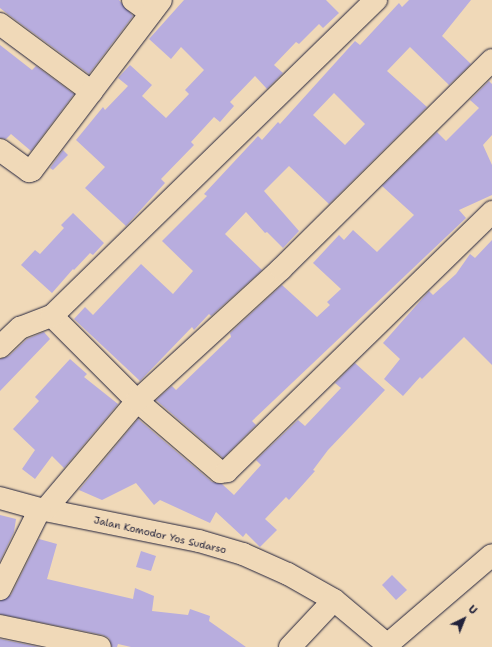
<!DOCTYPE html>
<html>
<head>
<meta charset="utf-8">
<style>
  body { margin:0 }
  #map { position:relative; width:492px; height:647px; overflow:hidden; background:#f0d9b8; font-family:"Shantell Sans",sans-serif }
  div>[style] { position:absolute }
  .building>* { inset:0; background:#b8adde }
  .roads { filter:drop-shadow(0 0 1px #22223b) drop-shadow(0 0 1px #22223b) }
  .minor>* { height:22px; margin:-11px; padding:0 11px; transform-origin:11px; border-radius:11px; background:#f0d9b8 }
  span { translate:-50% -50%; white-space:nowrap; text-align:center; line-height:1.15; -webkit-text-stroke:3px #f0d9b8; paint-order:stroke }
  .street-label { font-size:10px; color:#22223b }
  .north { position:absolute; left:444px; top:599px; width:40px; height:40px; -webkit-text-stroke:3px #f0d9b8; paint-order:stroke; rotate:43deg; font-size:11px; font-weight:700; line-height:16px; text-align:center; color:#22223b }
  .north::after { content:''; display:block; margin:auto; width:14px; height:18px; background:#22223b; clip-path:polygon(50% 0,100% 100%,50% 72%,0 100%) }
</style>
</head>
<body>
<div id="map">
  <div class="building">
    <div style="clip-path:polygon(0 0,119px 0,133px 16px,89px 74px,9px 15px,0 8px)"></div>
    <div style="clip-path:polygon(184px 0,326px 0,339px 13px,323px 28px,319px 24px,299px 44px,296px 42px,274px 65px,283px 73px,267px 89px,255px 76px,230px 102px,234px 106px,220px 122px,214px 117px,191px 142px,194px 145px,161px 179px,165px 183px,126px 226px,85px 188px,105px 167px,76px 140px,103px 107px,105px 110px,128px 86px,118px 78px,130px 65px,152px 85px,142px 96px,166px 118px,189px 94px,185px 90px,204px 70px,181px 47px,171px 59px,149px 39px)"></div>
    <div style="clip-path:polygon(evenodd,409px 0,471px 0,442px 36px,471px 64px,449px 85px,410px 47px,387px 71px,427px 107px,329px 204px,289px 166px,264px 191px,299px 231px,283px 248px,267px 232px,265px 233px,246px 212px,225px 234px,262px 270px,211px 316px,209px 314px,194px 330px,192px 327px,140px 381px,74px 319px,85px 307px,93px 315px,141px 264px,173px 294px,193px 271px,162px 241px,207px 196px,204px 194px,258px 136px,262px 140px,278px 122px,280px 124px,355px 41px,360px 45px,399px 3px,402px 7px,409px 0,334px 93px,365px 124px,345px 145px,313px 115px,334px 93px)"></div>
    <div style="clip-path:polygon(0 45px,32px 70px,36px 66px,74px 94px,31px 151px,11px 134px,6px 139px,0 138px)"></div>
    <div style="clip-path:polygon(489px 81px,492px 84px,492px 135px,483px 145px,492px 165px,492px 195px,459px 210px,466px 218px,252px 421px,256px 425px,223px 458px,156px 400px,172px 386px,176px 390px,231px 337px,230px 333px,282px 285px,317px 317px,330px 305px,327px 302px,341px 289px,313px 263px,339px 235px,344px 240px,353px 230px,377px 252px,414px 215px,382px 186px,437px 132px,446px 141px,479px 108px,470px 100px)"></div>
    <div style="clip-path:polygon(63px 150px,68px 155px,53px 170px,50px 168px)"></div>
    <div style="clip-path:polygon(73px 213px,104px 243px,93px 255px,90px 253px,74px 270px,73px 269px,52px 293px,21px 265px,35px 250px,40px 254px,64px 228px,61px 225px)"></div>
    <div style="clip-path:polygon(492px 240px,492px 365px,464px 337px,422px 379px,420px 377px,403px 396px,384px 379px,400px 359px,383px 343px,429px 291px,433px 295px,456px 274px,470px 254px,475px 258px)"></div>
    <div style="clip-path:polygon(44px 332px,50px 339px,0 391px,0 359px,9px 356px,27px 339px)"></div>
    <div style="clip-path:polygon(70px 359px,87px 374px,84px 377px,118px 404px,64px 468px,52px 456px,35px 479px,22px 469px,35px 450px,13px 429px,39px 401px,35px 397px)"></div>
    <div style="clip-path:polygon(355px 363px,385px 390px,328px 450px,313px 470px,315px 471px,289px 500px,286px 497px,265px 519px,277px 530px,260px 547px,246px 533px,243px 537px,216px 512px,210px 523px,160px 500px,154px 505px,136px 483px,102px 500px,79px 490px,138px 419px,212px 482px,222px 484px,234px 495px,261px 465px,256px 460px,298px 420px,305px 426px,341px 388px,335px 383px)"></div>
    <div style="clip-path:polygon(0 515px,16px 519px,14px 532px,0 561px)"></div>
    <div style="clip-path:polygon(39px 539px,57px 544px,47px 579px,133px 599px,135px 588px,154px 596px,152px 611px,188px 615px,190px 609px,210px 616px,209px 621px,246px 647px,131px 647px,118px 644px,117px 647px,112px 647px,109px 638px,103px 635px,0 614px,0 601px,11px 595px)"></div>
    <div style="clip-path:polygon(141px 551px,156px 556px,151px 571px,136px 567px)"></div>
    <div style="clip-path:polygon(392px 575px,407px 590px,396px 600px,382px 585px)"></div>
    <div style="clip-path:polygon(0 639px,39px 647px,0 647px)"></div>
  </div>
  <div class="roads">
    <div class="minor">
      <div style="left:133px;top:0;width:22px;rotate:36deg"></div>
      <div style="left:0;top:24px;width:114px;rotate:36.5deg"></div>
      <div style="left:0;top:150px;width:36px;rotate:36deg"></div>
      <div style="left:29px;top:171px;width:3px;rotate:-18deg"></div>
      <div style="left:32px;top:170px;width:213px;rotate:-52.8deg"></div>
      <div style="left:52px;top:316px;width:120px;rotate:45deg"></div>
      <div style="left:137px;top:401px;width:109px;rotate:40.5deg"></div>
      <div style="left:220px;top:472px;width:7px;rotate:-8deg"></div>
      <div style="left:227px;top:471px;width:371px;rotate:-44.3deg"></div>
      <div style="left:0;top:347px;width:28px;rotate:-44deg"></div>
      <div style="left:20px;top:328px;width:34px;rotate:-21deg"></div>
      <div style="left:52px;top:316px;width:453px;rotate:-44.3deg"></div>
      <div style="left:0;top:498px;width:41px;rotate:15.4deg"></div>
      <div style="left:40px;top:509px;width:162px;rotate:11.4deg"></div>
      <div style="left:199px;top:541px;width:46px;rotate:16.5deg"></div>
      <div style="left:243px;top:554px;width:49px;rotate:24deg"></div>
      <div style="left:288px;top:574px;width:53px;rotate:29.5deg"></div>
      <div style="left:334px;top:600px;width:73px;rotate:40deg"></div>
      <div style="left:45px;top:510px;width:143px;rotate:-49.8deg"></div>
      <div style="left:137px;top:401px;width:195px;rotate:-42.5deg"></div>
      <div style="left:281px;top:269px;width:297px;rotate:-44.7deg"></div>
      <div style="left:0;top:589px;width:89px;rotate:-63.4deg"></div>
      <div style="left:0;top:626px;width:102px;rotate:11.9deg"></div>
      <div style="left:387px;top:645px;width:138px;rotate:-40.6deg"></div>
      <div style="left:290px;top:647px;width:64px;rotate:-46.9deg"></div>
    </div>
  </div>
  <div class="street-label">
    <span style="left:160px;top:535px;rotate:13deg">Jalan Komodor Yos Sudarso</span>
  </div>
  <div class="north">U</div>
</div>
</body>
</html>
